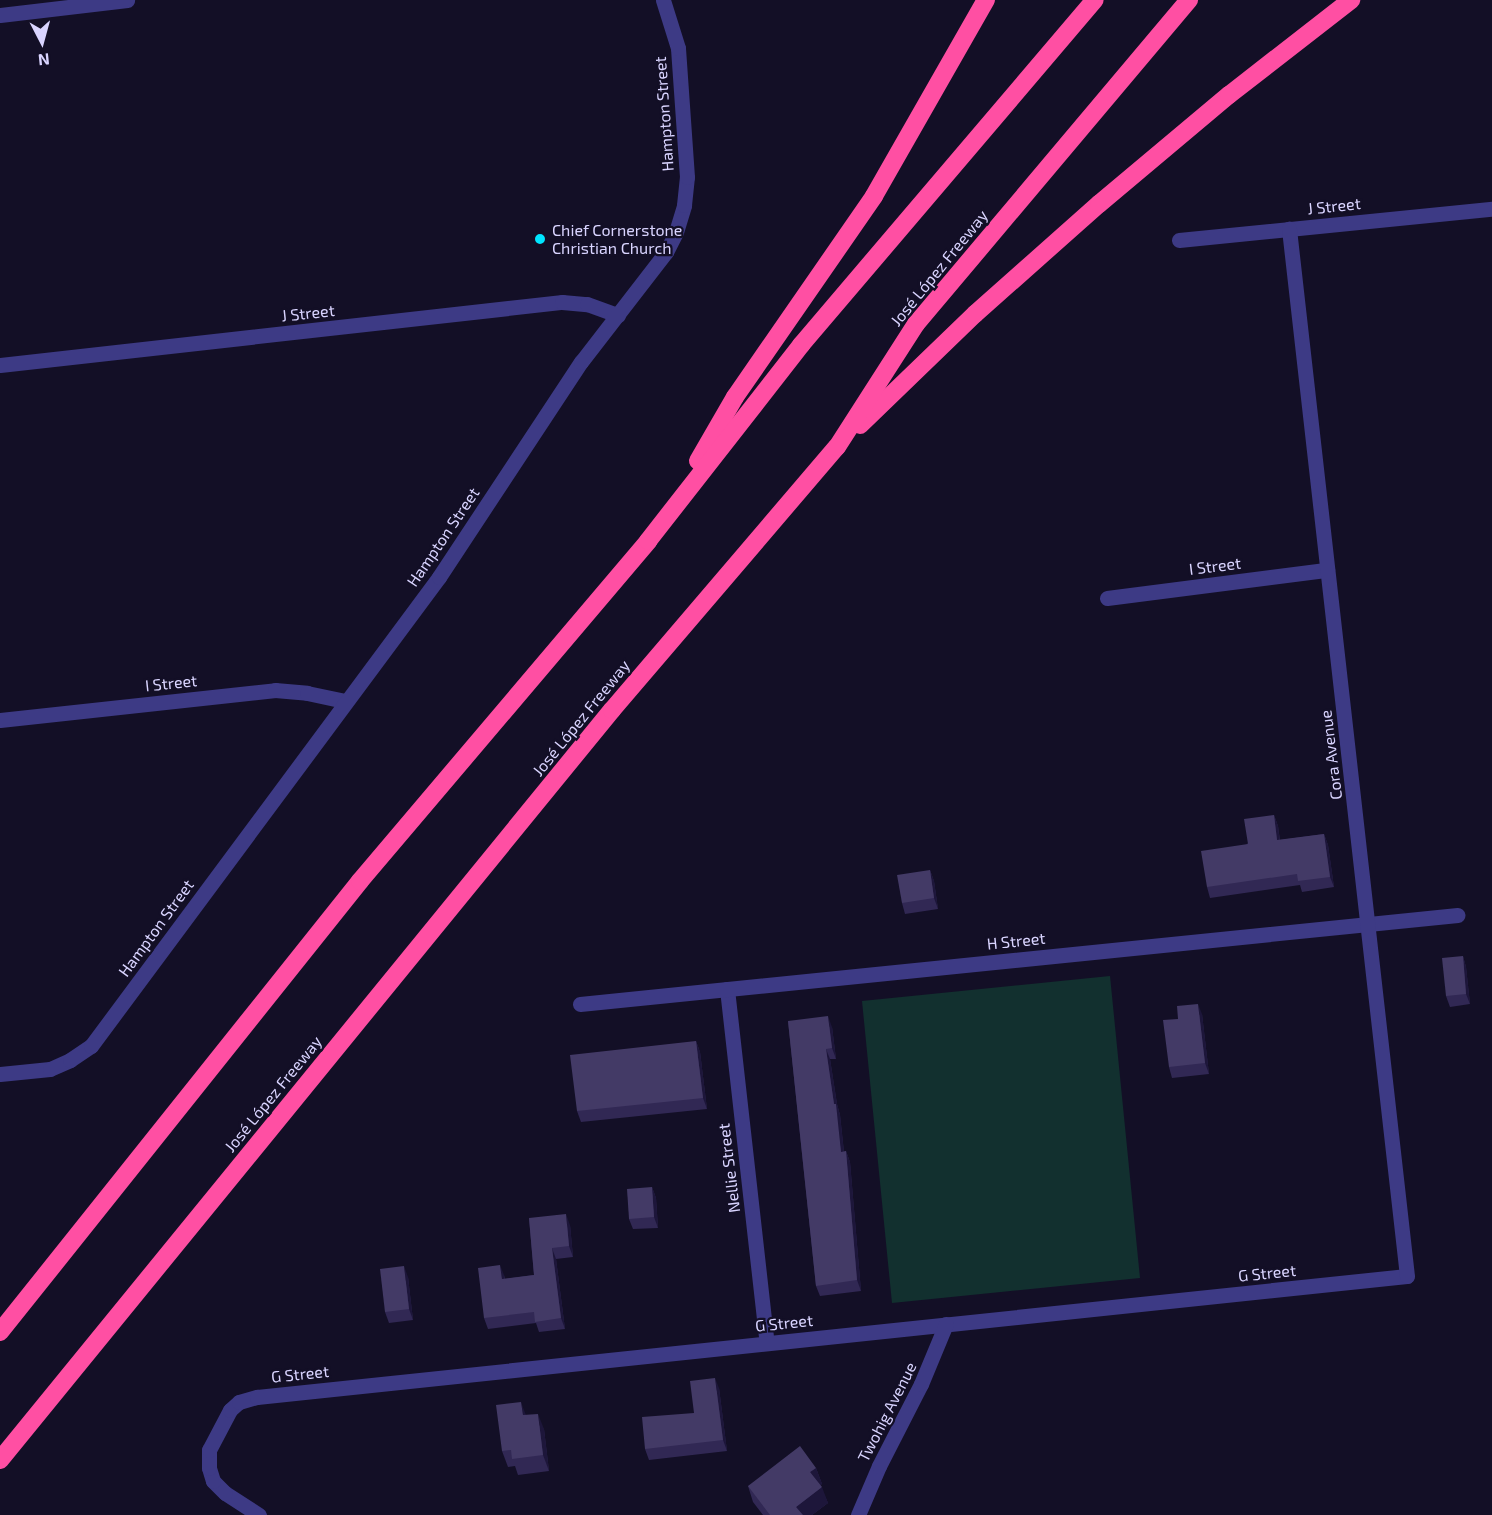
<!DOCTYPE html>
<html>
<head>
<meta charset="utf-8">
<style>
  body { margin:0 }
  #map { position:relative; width:1492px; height:1515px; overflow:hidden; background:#130f26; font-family:"Exo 2",sans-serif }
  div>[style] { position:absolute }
  .green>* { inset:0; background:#12302f }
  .minor>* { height:15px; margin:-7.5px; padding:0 7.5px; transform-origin:7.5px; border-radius:7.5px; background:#3d3a85 }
  .highway>* { height:18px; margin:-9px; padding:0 9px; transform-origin:9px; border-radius:9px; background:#ff4fa3 }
  .wall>* { inset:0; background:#312854 }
  .shaded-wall>* { inset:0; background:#1d163a }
  .building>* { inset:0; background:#433a66 }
  .dots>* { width:16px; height:16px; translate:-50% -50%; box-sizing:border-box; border:3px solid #130f26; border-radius:50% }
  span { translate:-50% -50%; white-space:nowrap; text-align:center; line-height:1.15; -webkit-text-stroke:4.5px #130f26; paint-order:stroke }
  .street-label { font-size:16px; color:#d9d4ff }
  .poi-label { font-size:16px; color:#d9d4ff }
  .left { translate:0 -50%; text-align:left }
  .north { position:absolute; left:12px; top:12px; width:60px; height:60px; -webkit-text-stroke:4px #130f26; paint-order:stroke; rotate:174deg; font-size:16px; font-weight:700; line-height:24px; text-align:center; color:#d9d4ff }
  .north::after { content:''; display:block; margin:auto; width:21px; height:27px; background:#d9d4ff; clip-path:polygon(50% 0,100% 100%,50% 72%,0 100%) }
</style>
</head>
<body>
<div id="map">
  <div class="green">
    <div style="clip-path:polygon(1110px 976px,1140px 1278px,892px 1303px,862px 1001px)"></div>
  </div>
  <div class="minor">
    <div style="left:0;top:15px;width:128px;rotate:-6.7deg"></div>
    <div style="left:1179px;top:240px;width:315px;rotate:-5.7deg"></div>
    <div style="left:0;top:365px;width:566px;rotate:-6.4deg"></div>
    <div style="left:562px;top:302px;width:25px;rotate:5deg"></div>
    <div style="left:587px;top:304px;width:33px;rotate:20deg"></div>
    <div style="left:1107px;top:598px;width:222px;rotate:-7.3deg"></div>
    <div style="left:0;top:720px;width:277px;rotate:-6.2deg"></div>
    <div style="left:275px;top:690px;width:32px;rotate:5deg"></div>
    <div style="left:307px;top:693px;width:38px;rotate:12deg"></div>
    <div style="left:727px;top:989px;width:356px;rotate:83.6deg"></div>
    <div style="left:580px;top:1004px;width:882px;rotate:-5.79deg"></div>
    <div style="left:0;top:1074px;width:50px;rotate:-5.7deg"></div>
    <div style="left:50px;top:1069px;width:22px;rotate:-24deg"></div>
    <div style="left:70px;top:1060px;width:25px;rotate:-34deg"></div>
    <div style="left:91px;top:1046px;width:584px;rotate:-53.42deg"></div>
    <div style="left:439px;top:577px;width:258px;rotate:-56.6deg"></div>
    <div style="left:581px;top:362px;width:139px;rotate:-52.3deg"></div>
    <div style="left:666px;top:252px;width:22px;rotate:-63deg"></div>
    <div style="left:676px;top:232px;width:28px;rotate:-73deg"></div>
    <div style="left:684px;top:205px;width:28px;rotate:-84deg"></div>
    <div style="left:687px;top:177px;width:129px;rotate:-94deg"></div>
    <div style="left:678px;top:48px;width:50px;rotate:-107.4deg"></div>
    <div style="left:259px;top:1515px;width:40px;rotate:-147.1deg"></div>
    <div style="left:225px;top:1493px;width:17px;rotate:-135deg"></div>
    <div style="left:213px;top:1481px;width:14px;rotate:-107deg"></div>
    <div style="left:209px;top:1468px;width:18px;rotate:-90deg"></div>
    <div style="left:209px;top:1450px;width:45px;rotate:-62.3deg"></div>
    <div style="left:230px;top:1410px;width:12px;rotate:-42deg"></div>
    <div style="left:239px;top:1402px;width:19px;rotate:-16deg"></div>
    <div style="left:257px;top:1397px;width:1156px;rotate:-6.01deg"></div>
    <div style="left:1407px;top:1276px;width:1054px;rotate:-96.43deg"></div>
    <div style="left:858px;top:1515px;width:53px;rotate:-66.8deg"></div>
    <div style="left:879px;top:1466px;width:92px;rotate:-62.9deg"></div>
    <div style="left:921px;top:1384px;width:65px;rotate:-67.4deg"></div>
  </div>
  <div class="highway">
    <div style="left:860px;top:425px;width:160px;rotate:-44deg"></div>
    <div style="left:975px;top:314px;width:166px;rotate:-41.6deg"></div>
    <div style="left:1099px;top:204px;width:170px;rotate:-40deg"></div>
    <div style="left:1229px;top:95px;width:155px;rotate:-37.9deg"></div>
    <div style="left:698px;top:461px;width:74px;rotate:-60deg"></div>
    <div style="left:735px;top:397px;width:244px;rotate:-55.3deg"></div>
    <div style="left:874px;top:196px;width:226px;rotate:-60.3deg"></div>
    <div style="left:0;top:1332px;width:577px;rotate:-51.4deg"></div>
    <div style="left:360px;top:881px;width:446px;rotate:-49.7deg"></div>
    <div style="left:648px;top:541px;width:249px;rotate:-52deg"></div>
    <div style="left:801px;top:345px;width:453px;rotate:-49.6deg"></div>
    <div style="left:0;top:1460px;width:968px;rotate:-50.79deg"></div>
    <div style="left:612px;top:710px;width:346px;rotate:-49.5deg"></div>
    <div style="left:837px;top:447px;width:146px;rotate:-57.3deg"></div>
    <div style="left:916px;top:324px;width:424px;rotate:-49.9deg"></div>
  </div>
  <div class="wall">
    <div style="clip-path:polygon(1274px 815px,1278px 826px,1280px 840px,1324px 834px,1328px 845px,1334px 887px,1302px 892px,1300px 885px,1210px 898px,1207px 887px)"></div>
    <div style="clip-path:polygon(930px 870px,934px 881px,938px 909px,905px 914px,902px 903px)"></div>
    <div style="clip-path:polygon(1463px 956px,1466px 967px,1470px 1004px,1450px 1007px,1446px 996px)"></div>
    <div style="clip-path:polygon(1202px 1014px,1209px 1074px,1172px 1078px,1169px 1067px,1178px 1019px)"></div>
    <div style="clip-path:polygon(788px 1021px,832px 1027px,836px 1059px,830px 1059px,837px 1104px,840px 1115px,844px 1152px,846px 1151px,850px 1162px,861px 1291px,820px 1296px,816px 1286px)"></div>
    <div style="clip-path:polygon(696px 1041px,700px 1052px,707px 1109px,581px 1122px,577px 1111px)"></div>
    <div style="clip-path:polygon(652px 1187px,656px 1198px,658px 1228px,633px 1229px,629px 1219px)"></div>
    <div style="clip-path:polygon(529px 1218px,570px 1225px,573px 1257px,556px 1259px,565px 1329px,539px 1332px,536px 1323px,488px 1329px,484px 1318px,504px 1275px,505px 1279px,534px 1275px)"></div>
    <div style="clip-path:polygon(408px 1277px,413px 1320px,389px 1323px,385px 1312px)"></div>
    <div style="clip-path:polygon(719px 1388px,727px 1451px,649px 1460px,645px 1449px,694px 1413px)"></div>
    <div style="clip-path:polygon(526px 1415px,544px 1429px,549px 1471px,518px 1475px,515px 1466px,508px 1467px,502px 1451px)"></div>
    <div style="clip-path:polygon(816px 1468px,822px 1484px,820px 1485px,828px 1503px,812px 1515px,763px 1515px,753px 1502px,748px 1486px)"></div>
  </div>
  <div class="shaded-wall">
    <div style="clip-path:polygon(1274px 815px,1278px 826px,1281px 851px,1277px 840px)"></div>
    <div style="clip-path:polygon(1324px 834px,1328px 845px,1334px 887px,1330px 877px)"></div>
    <div style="clip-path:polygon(930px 870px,934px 881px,938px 909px,934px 898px)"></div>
    <div style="clip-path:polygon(1463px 956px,1466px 967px,1470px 1004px,1466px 994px)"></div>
    <div style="clip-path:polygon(1198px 1004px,1202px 1014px,1209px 1074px,1205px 1063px)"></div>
    <div style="clip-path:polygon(828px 1016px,832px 1027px,836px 1059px,832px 1048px)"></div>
    <div style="clip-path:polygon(696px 1041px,700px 1052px,707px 1109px,703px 1098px)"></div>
    <div style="clip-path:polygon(826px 1049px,830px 1059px,837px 1104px,840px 1115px,845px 1162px,841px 1152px)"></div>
    <div style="clip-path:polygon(846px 1151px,850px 1162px,861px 1291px,857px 1280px)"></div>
    <div style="clip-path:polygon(652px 1187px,656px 1198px,658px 1228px,654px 1217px)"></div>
    <div style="clip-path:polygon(566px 1214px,570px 1225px,573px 1257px,569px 1246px)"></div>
    <div style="clip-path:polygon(552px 1248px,556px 1259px,565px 1329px,561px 1318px)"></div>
    <div style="clip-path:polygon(500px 1265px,504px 1275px,506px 1290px,502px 1279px)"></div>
    <div style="clip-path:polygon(404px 1266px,408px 1277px,413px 1320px,409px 1309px)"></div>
    <div style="clip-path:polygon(715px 1378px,719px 1388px,727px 1451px,723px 1440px)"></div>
    <div style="clip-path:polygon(521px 1402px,527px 1418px,523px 1415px)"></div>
    <div style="clip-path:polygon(538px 1414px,544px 1429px,549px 1471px,543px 1455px)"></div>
    <div style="clip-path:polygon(816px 1468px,822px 1484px,816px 1488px,810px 1472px)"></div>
    <div style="clip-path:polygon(822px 1487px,828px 1503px,812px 1515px,799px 1515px,796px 1507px)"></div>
  </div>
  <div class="building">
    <div style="clip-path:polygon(1274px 815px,1277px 840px,1324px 834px,1330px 877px,1298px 881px,1297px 874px,1207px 887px,1201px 851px,1248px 844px,1244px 819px)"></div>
    <div style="clip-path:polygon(930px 870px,934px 898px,902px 903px,897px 875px)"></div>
    <div style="clip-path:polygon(1463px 956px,1466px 994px,1446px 996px,1442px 958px)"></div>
    <div style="clip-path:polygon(1198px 1004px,1205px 1063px,1169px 1067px,1163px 1020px,1178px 1019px,1177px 1006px)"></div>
    <div style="clip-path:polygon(828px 1016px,832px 1048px,826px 1049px,834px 1104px,836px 1104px,841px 1152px,846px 1151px,857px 1280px,816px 1286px,788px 1021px)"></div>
    <div style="clip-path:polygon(696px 1041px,703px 1098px,577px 1111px,570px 1055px)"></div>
    <div style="clip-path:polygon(652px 1187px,654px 1217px,629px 1219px,627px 1189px)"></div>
    <div style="clip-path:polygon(566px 1214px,569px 1246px,552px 1248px,561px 1318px,535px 1322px,534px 1312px,484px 1318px,478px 1268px,500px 1265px,502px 1279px,534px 1275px,529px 1218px)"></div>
    <div style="clip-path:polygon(404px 1266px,409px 1309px,385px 1312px,380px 1269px)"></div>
    <div style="clip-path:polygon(715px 1378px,723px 1440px,645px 1449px,642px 1417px,694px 1413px,690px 1381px)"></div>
    <div style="clip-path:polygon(521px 1402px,523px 1415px,538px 1414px,543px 1455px,512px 1459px,511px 1450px,502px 1451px,496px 1405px)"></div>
    <div style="clip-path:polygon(800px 1446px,816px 1468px,810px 1472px,822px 1487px,796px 1507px,803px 1515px,770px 1515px,748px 1486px)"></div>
  </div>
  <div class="dots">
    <div style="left:540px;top:239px;background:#00e5ff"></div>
  </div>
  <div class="street-label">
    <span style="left:664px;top:114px;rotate:-94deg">Hampton Street</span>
    <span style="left:1334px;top:206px;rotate:-6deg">J Street</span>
    <span style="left:939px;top:268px;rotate:-51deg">José López Freeway</span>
    <span style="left:308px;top:313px;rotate:-6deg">J Street</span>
    <span style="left:443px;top:537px;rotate:-56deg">Hampton Street</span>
    <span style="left:1215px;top:566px;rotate:-7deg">I Street</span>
    <span style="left:171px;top:683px;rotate:-6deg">I Street</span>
    <span style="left:581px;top:718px;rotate:-51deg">José López Freeway</span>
    <span style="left:1331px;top:755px;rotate:-97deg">Cora Avenue</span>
    <span style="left:156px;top:928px;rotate:-54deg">Hampton Street</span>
    <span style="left:1016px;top:941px;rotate:-6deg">H Street</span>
    <span style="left:273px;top:1094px;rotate:-51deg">José López Freeway</span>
    <span style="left:729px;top:1168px;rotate:-97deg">Nellie Street</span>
    <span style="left:1267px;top:1273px;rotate:-6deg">G Street</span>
    <span style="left:784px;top:1323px;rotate:-6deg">G Street</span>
    <span style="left:300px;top:1374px;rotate:-6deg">G Street</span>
    <span style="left:887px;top:1412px;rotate:-63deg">Twohig Avenue</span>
  </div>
  <div class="poi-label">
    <span class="left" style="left:552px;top:239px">Chief Cornerstone<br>Christian Church</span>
  </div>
  <div class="north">N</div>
</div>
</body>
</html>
